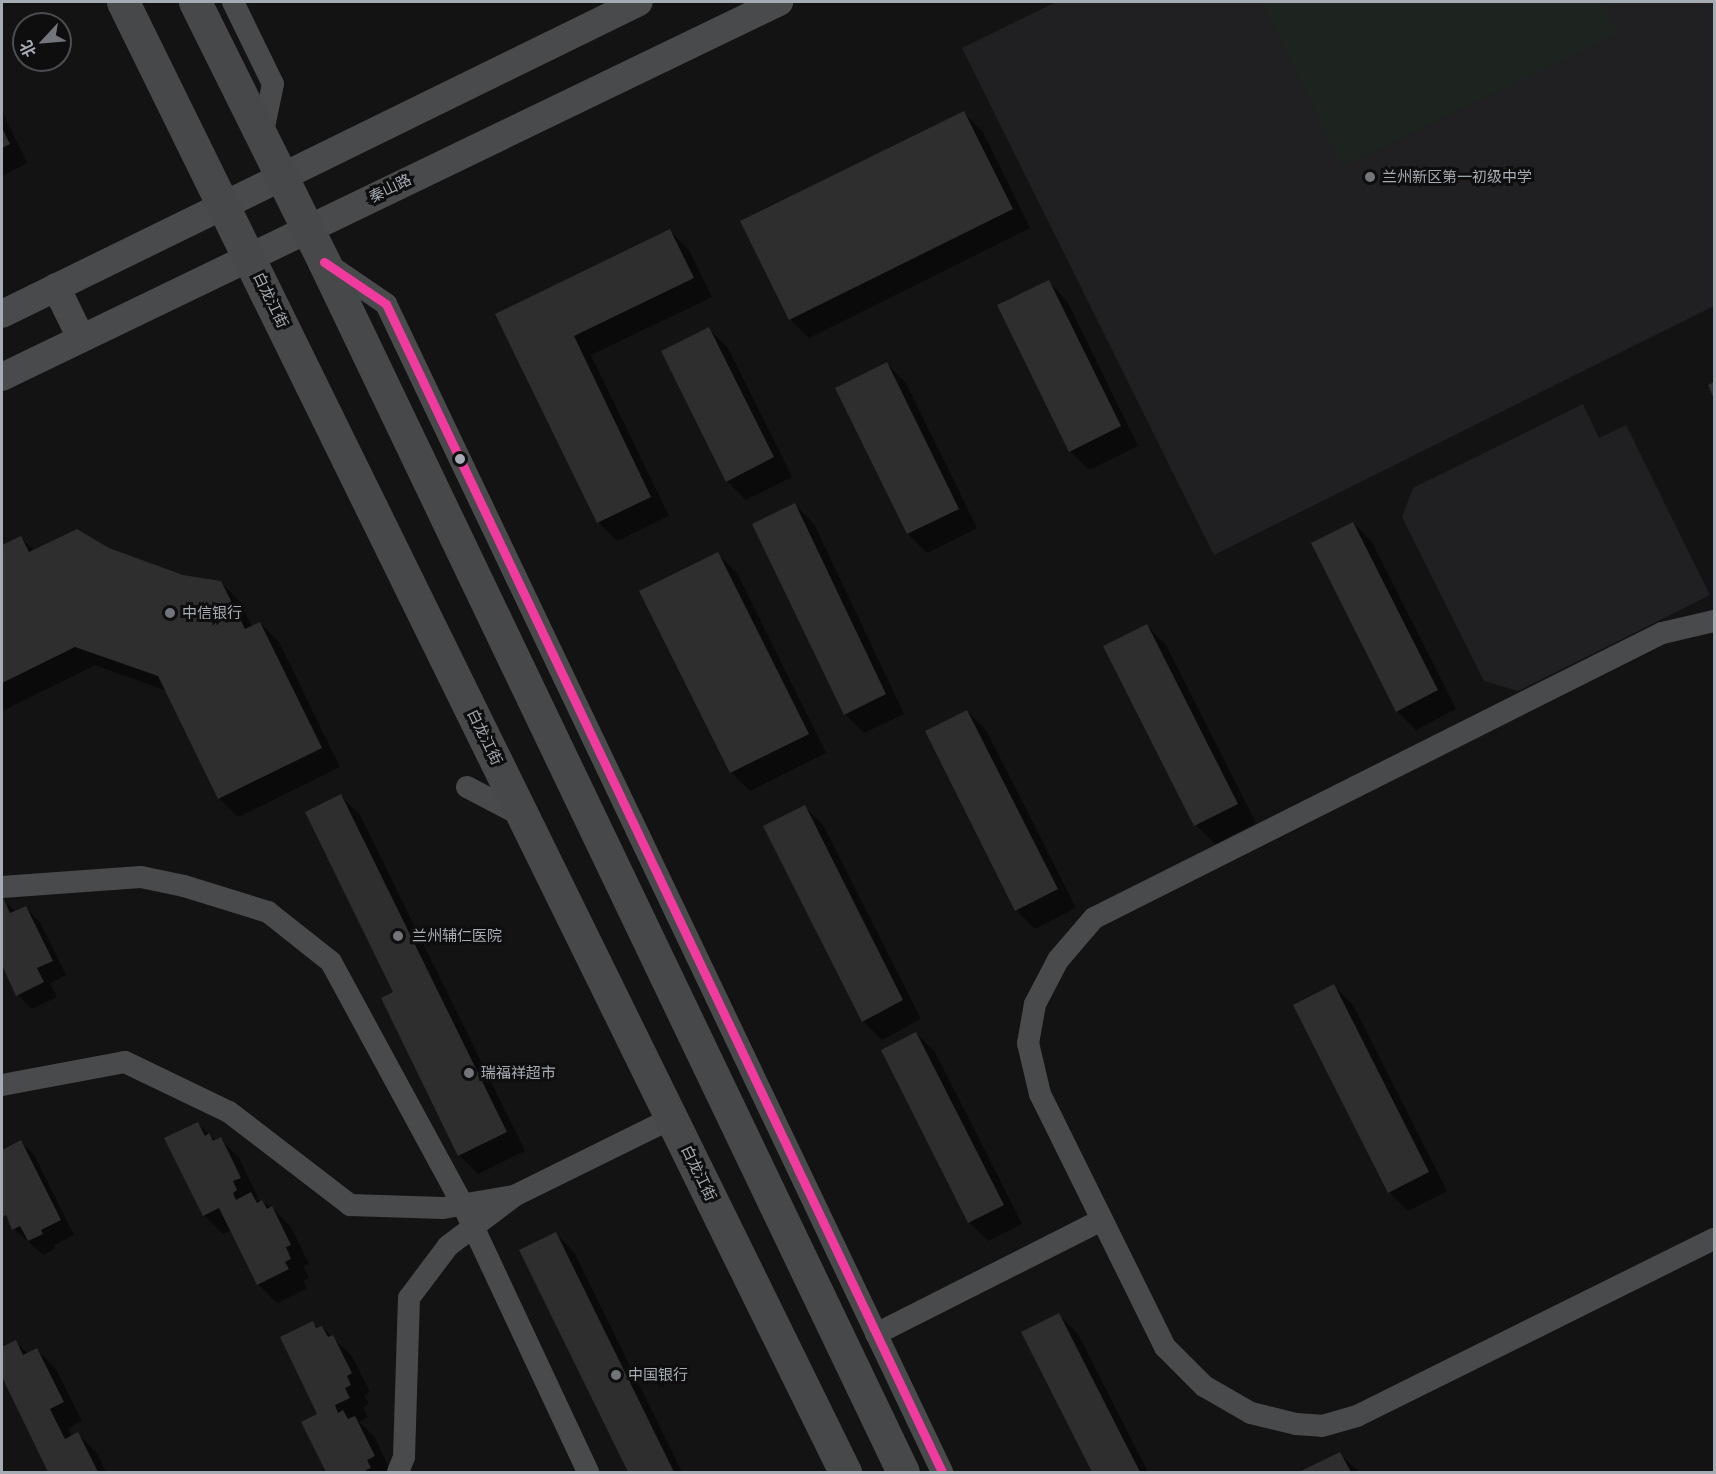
<!DOCTYPE html>
<html>
<head>
<meta charset="utf-8">
<style>
  body { margin:0 }
  #map { position:relative; width:1716px; height:1474px; overflow:hidden; background:#131314; font-family:"Titillium Web","Noto Sans SC",sans-serif }
  div>[style] { position:absolute }
  .built>* { inset:0; background:#202022 }
  .green>* { inset:0; background:#1d231e }
  .shadow>* { inset:0; background:#0007 }
  .building>* { inset:0; background:#2e2e2f }
  .minor>* { height:22px; margin:-11px; padding:0 11px; transform-origin:11px; border-radius:11px; background:#484a4c }
  .tertiary>* { height:28px; margin:-14px; padding:0 14px; transform-origin:14px; border-radius:14px; background:#484a4c }
  .secondary>* { height:33px; margin:-16.5px; padding:0 16.5px; transform-origin:16.5px; border-radius:16.5px; background:#47484a }
  .bus-1>* { height:9px; margin:-4.5px; padding:0 4.5px; transform-origin:4.5px; border-radius:4.5px; background:#f13a9d }
  .dots>* { width:16px; height:16px; translate:-50% -50%; box-sizing:border-box; border:3px solid #0e0e0f; border-radius:50% }
  span { translate:-50% -50%; white-space:nowrap; text-align:center; line-height:1.15; -webkit-text-stroke:6px #0e0e0f; paint-order:stroke }
  .poi-label { font-size:15px; color:#a5acb3 }
  .left { translate:0 -50%; text-align:left }
  .street-label { font-size:15px; color:#a5acb3 }
  .frame { position:absolute; inset:0; border:3px solid #a5acb3; pointer-events:none }
  .north { position:absolute; left:12px; top:12px; width:60px; height:60px; box-sizing:border-box; background:#0e0e0f; border:2px solid #4a4d51; border-radius:50%; rotate:244deg; font-size:16px; font-weight:700; line-height:24px; text-align:center; color:#a5acb3 }
  .north::after { content:''; display:block; margin:auto; width:21px; height:27px; background:#72767b; clip-path:polygon(50% 0,100% 100%,50% 72%,0 100%) }
</style>
</head>
<body>
<div id="map">
  <div class="built">
    <div style="clip-path:polygon(1056px 2px,1714px 2px,1714px 306px,1214px 555px,962px 48px)"></div>
    <div style="clip-path:polygon(1583px 404px,1599px 438px,1626px 425px,1710px 595px,1518px 691px,1484px 681px,1402px 517px,1413px 488px)"></div>
  </div>
  <div class="green">
    <div style="clip-path:polygon(1262px 2px,1602px 2px,1618px 34px,1342px 166px)"></div>
  </div>
  <div class="shadow">
    <div style="clip-path:polygon(2px 111px,27px 163px,2px 176px)"></div>
    <div style="clip-path:polygon(964px 113px,983px 132px,1030px 228px,809px 338px,790px 319px)"></div>
    <div style="clip-path:polygon(670px 231px,689px 250px,712px 297px,591px 355px,669px 516px,617px 541px,598px 522px,497px 315px)"></div>
    <div style="clip-path:polygon(1049px 282px,1067px 301px,1138px 446px,1089px 470px,1070px 451px)"></div>
    <div style="clip-path:polygon(709px 329px,728px 348px,792px 477px,746px 500px,727px 481px)"></div>
    <div style="clip-path:polygon(887px 364px,906px 383px,977px 528px,927px 553px,908px 534px,837px 389px)"></div>
    <div style="clip-path:polygon(795px 505px,814px 524px,904px 714px,864px 733px,845px 714px)"></div>
    <div style="clip-path:polygon(1353px 523px,1372px 542px,1456px 709px,1416px 730px,1397px 711px)"></div>
    <div style="clip-path:polygon(21px 538px,35px 551px,109px 549px,183px 576px,221px 582px,240px 602px,252px 627px,260px 623px,279px 642px,340px 767px,238px 817px,219px 798px,167px 691px,95px 665px,2px 711px,2px 547px)"></div>
    <div style="clip-path:polygon(718px 554px,737px 573px,826px 753px,750px 791px,731px 772px)"></div>
    <div style="clip-path:polygon(1147px 626px,1166px 645px,1256px 823px,1215px 844px,1196px 825px,1105px 646px)"></div>
    <div style="clip-path:polygon(967px 711px,986px 730px,1076px 908px,1035px 929px,1016px 910px)"></div>
    <div style="clip-path:polygon(341px 796px,360px 815px,525px 1151px,478px 1174px,459px 1155px,395px 993px)"></div>
    <div style="clip-path:polygon(804px 806px,823px 825px,921px 1019px,882px 1040px,863px 1021px)"></div>
    <div style="clip-path:polygon(2px 899px,16px 912px,25px 907px,40px 922px,66px 975px,50px 983px,57px 997px,32px 1009px,18px 995px,2px 962px)"></div>
    <div style="clip-path:polygon(1334px 986px,1353px 1005px,1447px 1191px,1408px 1211px,1389px 1192px,1295px 1006px)"></div>
    <div style="clip-path:polygon(916px 1033px,935px 1052px,1022px 1224px,988px 1241px,969px 1222px)"></div>
    <div style="clip-path:polygon(198px 1124px,216px 1141px,221px 1139px,239px 1158px,258px 1197px,255px 1198px,272px 1208px,291px 1227px,309px 1264px,303px 1266px,309px 1278px,303px 1281px,307px 1288px,277px 1303px,258px 1284px,230px 1231px,223px 1234px,204px 1215px)"></div>
    <div style="clip-path:polygon(21px 1142px,35px 1156px,74px 1235px,54px 1245px,56px 1248px,43px 1255px,14px 1229px,2px 1211px,2px 1149px)"></div>
    <div style="clip-path:polygon(555px 1233px,574px 1252px,682px 1472px,629px 1472px,521px 1251px)"></div>
    <div style="clip-path:polygon(1059px 1315px,1078px 1334px,1148px 1472px,1094px 1472px,1023px 1333px)"></div>
    <div style="clip-path:polygon(312px 1323px,319px 1329px,322px 1327px,352px 1356px,370px 1392px,364px 1395px,369px 1404px,363px 1407px,368px 1417px,359px 1422px,374px 1436px,391px 1472px,328px 1472px,303px 1422px,319px 1414px)"></div>
    <div style="clip-path:polygon(16px 1342px,28px 1354px,37px 1350px,56px 1369px,82px 1421px,68px 1428px,72px 1437px,78px 1434px,97px 1453px,106px 1472px,50px 1472px,2px 1374px,2px 1349px)"></div>
    <div style="clip-path:polygon(1340px 1454px,1359px 1472px,1303px 1472px)"></div>
  </div>
  <div class="building">
    <div style="clip-path:polygon(964px 111px,1013px 209px,789px 320px,740px 221px)"></div>
    <div style="clip-path:polygon(2px 128px,10px 144px,2px 148px)"></div>
    <div style="clip-path:polygon(670px 229px,694px 278px,574px 336px,651px 497px,597px 523px,495px 314px)"></div>
    <div style="clip-path:polygon(1049px 280px,1121px 426px,1069px 452px,997px 305px)"></div>
    <div style="clip-path:polygon(709px 327px,774px 457px,726px 482px,661px 351px)"></div>
    <div style="clip-path:polygon(887px 362px,959px 509px,907px 534px,835px 388px)"></div>
    <div style="clip-path:polygon(1714px 382px,1714px 399px,1708px 385px)"></div>
    <div style="clip-path:polygon(795px 503px,886px 694px,844px 715px,752px 524px)"></div>
    <div style="clip-path:polygon(1353px 522px,1438px 690px,1396px 712px,1311px 543px)"></div>
    <div style="clip-path:polygon(77px 529px,109px 548px,183px 575px,221px 581px,245px 629px,260px 622px,322px 748px,218px 799px,158px 676px,75px 647px,2px 683px,2px 545px,21px 536px,29px 552px)"></div>
    <div style="clip-path:polygon(718px 552px,809px 734px,730px 773px,639px 591px)"></div>
    <div style="clip-path:polygon(1147px 624px,1238px 804px,1194px 826px,1103px 646px)"></div>
    <div style="clip-path:polygon(967px 710px,1058px 889px,1015px 911px,925px 731px)"></div>
    <div style="clip-path:polygon(341px 794px,507px 1132px,458px 1156px,381px 998px,393px 992px,305px 812px)"></div>
    <div style="clip-path:polygon(805px 805px,903px 1000px,862px 1022px,763px 826px)"></div>
    <div style="clip-path:polygon(2px 895px,10px 913px,26px 906px,53px 961px,37px 968px,44px 982px,16px 996px,2px 965px)"></div>
    <div style="clip-path:polygon(1334px 984px,1429px 1172px,1388px 1193px,1293px 1005px)"></div>
    <div style="clip-path:polygon(916px 1032px,1004px 1205px,968px 1223px,881px 1050px)"></div>
    <div style="clip-path:polygon(198px 1122px,205px 1136px,209px 1133px,213px 1141px,221px 1137px,241px 1178px,233px 1181px,237px 1190px,233px 1193px,236px 1200px,251px 1192px,257px 1203px,262px 1200px,267px 1209px,272px 1206px,291px 1245px,286px 1247px,291px 1259px,285px 1262px,289px 1269px,257px 1285px,219px 1208px,203px 1216px,164px 1138px)"></div>
    <div style="clip-path:polygon(21px 1140px,61px 1220px,41px 1230px,43px 1234px,28px 1241px,20px 1226px,12px 1230px,6px 1215px,3px 1217px,2px 1214px,2px 1150px)"></div>
    <div style="clip-path:polygon(556px 1232px,674px 1472px,628px 1472px,519px 1250px)"></div>
    <div style="clip-path:polygon(1059px 1313px,1140px 1472px,1092px 1472px,1021px 1332px)"></div>
    <div style="clip-path:polygon(313px 1321px,316px 1328px,322px 1326px,328px 1337px,333px 1335px,352px 1373px,347px 1376px,351px 1385px,345px 1388px,350px 1398px,335px 1405px,338px 1413px,343px 1410px,348px 1419px,355px 1416px,375px 1456px,367px 1460px,371px 1468px,366px 1470px,367px 1472px,326px 1472px,301px 1422px,317px 1414px,280px 1337px)"></div>
    <div style="clip-path:polygon(16px 1340px,23px 1355px,37px 1348px,64px 1402px,50px 1409px,65px 1439px,78px 1432px,98px 1472px,48px 1472px,2px 1377px,2px 1347px)"></div>
    <div style="clip-path:polygon(1340px 1452px,1351px 1472px,1299px 1472px)"></div>
  </div>
  <div class="minor">
    <div style="left:233px;top:2px;width:91px;rotate:64deg"></div>
    <div style="left:273px;top:84px;width:53px;rotate:101.9deg"></div>
    <div style="left:326px;top:263px;width:73px;rotate:34.3deg"></div>
    <div style="left:386px;top:304px;width:1294px;rotate:64.54deg"></div>
    <div style="left:1714px;top:621px;width:53px;rotate:167deg"></div>
    <div style="left:1662px;top:633px;width:635px;rotate:153.35deg"></div>
    <div style="left:1094px;top:918px;width:55px;rotate:130.6deg"></div>
    <div style="left:1058px;top:960px;width:50px;rotate:117.6deg"></div>
    <div style="left:1035px;top:1004px;width:40px;rotate:100deg"></div>
    <div style="left:1028px;top:1043px;width:52px;rotate:76.8deg"></div>
    <div style="left:1040px;top:1094px;width:282px;rotate:63.7deg"></div>
    <div style="left:1165px;top:1347px;width:55px;rotate:45deg"></div>
    <div style="left:1204px;top:1386px;width:54px;rotate:29.9deg"></div>
    <div style="left:1251px;top:1413px;width:46px;rotate:13.7deg"></div>
    <div style="left:1296px;top:1424px;width:26px;rotate:4deg"></div>
    <div style="left:1322px;top:1426px;width:36px;rotate:-16deg"></div>
    <div style="left:1357px;top:1416px;width:398px;rotate:-26.4deg"></div>
    <div style="left:467px;top:787px;width:64px;rotate:27.8deg"></div>
    <div style="left:2px;top:887px;width:139px;rotate:-4.1deg"></div>
    <div style="left:141px;top:877px;width:44px;rotate:11.8deg"></div>
    <div style="left:184px;top:886px;width:88px;rotate:17.2deg"></div>
    <div style="left:268px;top:912px;width:80px;rotate:38.4deg"></div>
    <div style="left:331px;top:962px;width:277px;rotate:61.5deg"></div>
    <div style="left:463px;top:1205px;width:295px;rotate:64.9deg"></div>
    <div style="left:2px;top:1085px;width:125px;rotate:-10.6deg"></div>
    <div style="left:125px;top:1062px;width:115px;rotate:25.7deg"></div>
    <div style="left:229px;top:1112px;width:153px;rotate:37.5deg"></div>
    <div style="left:350px;top:1205px;width:93px;rotate:1.8deg"></div>
    <div style="left:443px;top:1208px;width:72px;rotate:-9.6deg"></div>
    <div style="left:876px;top:1334px;width:253px;rotate:-26.8deg"></div>
    <div style="left:398px;top:1472px;width:16px;rotate:-68deg"></div>
    <div style="left:404px;top:1457px;width:159px;rotate:-88.2deg"></div>
    <div style="left:409px;top:1298px;width:65px;rotate:-53.1deg"></div>
    <div style="left:448px;top:1246px;width:83px;rotate:-37.1deg"></div>
    <div style="left:514px;top:1196px;width:176px;rotate:-26.3deg"></div>
  </div>
  <div class="tertiary">
    <div style="left:56px;top:287px;width:57px;rotate:63.9deg"></div>
    <div style="left:2px;top:314px;width:709px;rotate:-26.1deg"></div>
    <div style="left:2px;top:377px;width:863px;rotate:-25.76deg"></div>
  </div>
  <div class="secondary">
    <div style="left:123px;top:2px;width:1638px;rotate:63.84deg"></div>
    <div style="left:195px;top:2px;width:290px;rotate:63.6deg"></div>
    <div style="left:324px;top:262px;width:1341px;rotate:64.43deg"></div>
  </div>
  <div class="bus-1">
    <div style="left:324px;top:262px;width:75px;rotate:34.1deg"></div>
    <div style="left:386px;top:304px;width:1294px;rotate:64.54deg"></div>
  </div>
  <div class="dots">
    <div style="left:1370px;top:177px;background:#72767b"></div>
    <div style="left:460px;top:459px;background:#a5acb3"></div>
    <div style="left:170px;top:613px;background:#72767b"></div>
    <div style="left:398px;top:936px;background:#72767b"></div>
    <div style="left:469px;top:1073px;background:#72767b"></div>
    <div style="left:616px;top:1375px;background:#72767b"></div>
  </div>
  <div class="poi-label">
    <span class="left" style="left:1382px;top:177px">兰州新区第一初级中学</span>
    <span class="left" style="left:182px;top:613px">中信银行</span>
    <span class="left" style="left:412px;top:936px">兰州辅仁医院</span>
    <span class="left" style="left:481px;top:1073px">瑞福祥超市</span>
    <span class="left" style="left:628px;top:1375px">中国银行</span>
  </div>
  <div class="street-label">
    <span style="left:390px;top:188px;rotate:-26deg">秦山路</span>
    <span style="left:271px;top:300px;rotate:64deg">白龙江街</span>
    <span style="left:485px;top:737px;rotate:64deg">白龙江街</span>
    <span style="left:699px;top:1173px;rotate:64deg">白龙江街</span>
  </div>
  <div class="frame"></div>
  <div class="north">北</div>
</div>
</body>
</html>
